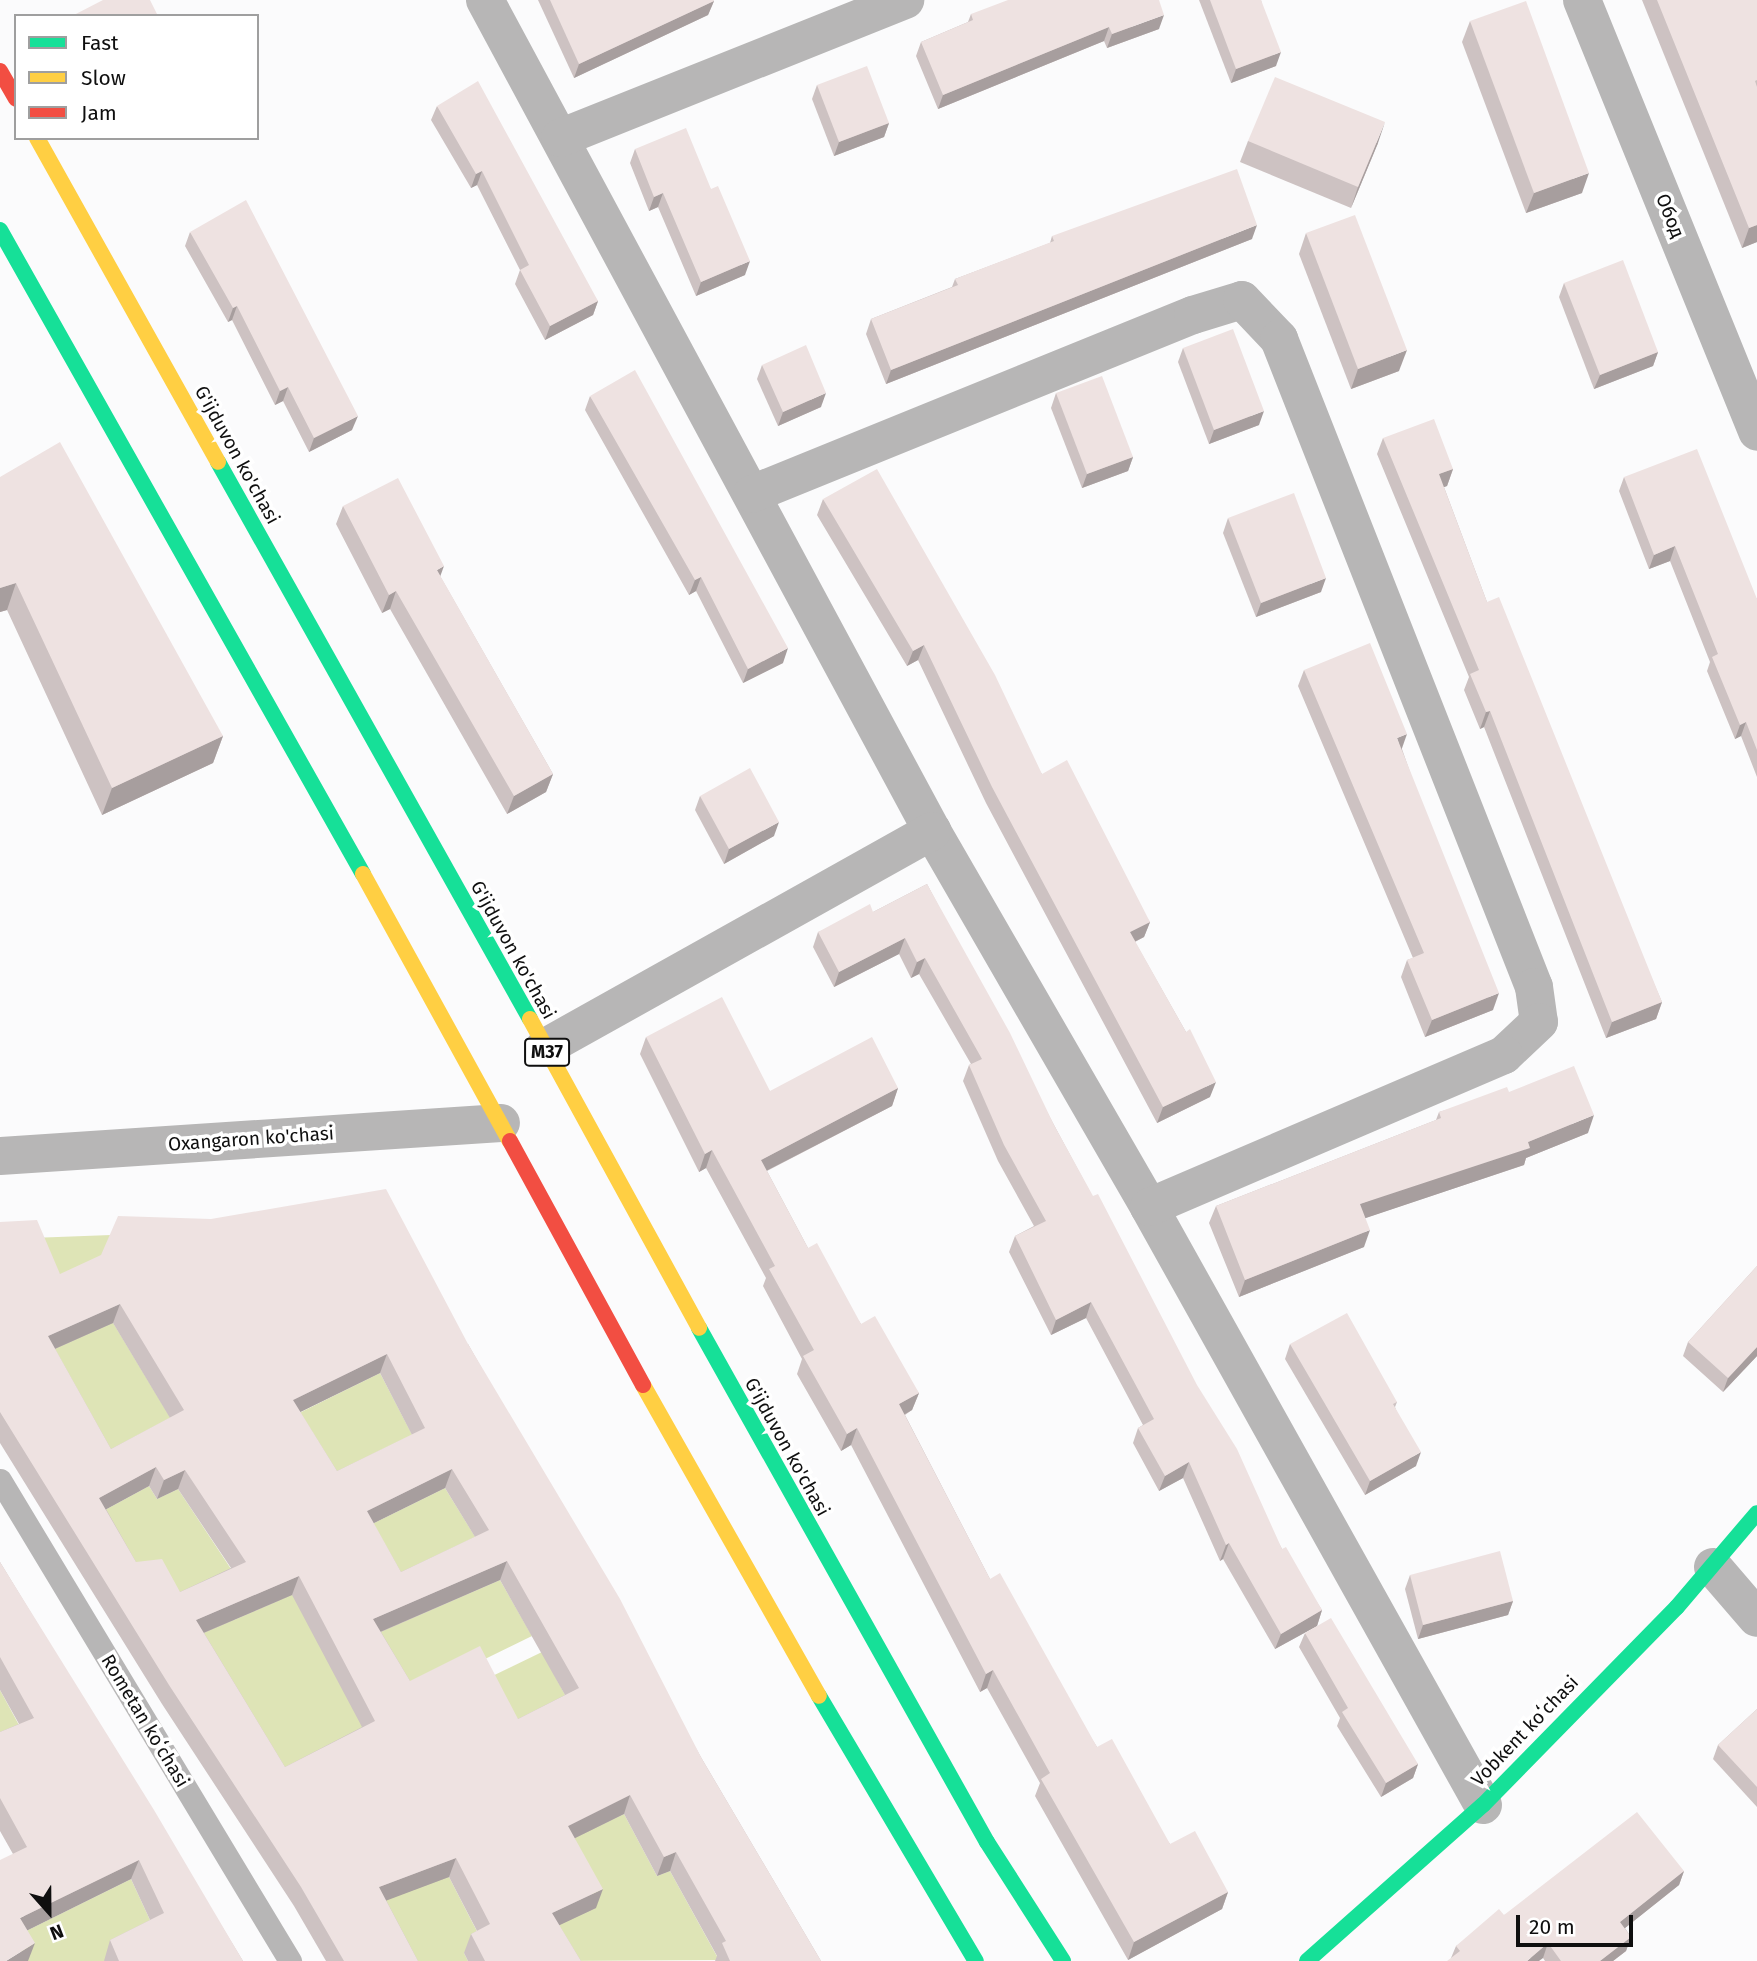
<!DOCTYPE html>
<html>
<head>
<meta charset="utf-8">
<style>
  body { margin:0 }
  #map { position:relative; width:1757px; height:1961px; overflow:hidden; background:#fbfbfc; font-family:"Fira Sans",sans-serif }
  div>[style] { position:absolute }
  .green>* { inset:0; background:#dee4b6 }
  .lane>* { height:23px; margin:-11.5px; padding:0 11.5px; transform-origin:11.5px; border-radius:11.5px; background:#b7b6b6 }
  .street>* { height:38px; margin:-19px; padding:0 19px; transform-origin:19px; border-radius:19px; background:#b7b6b6 }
  .fast>* { height:16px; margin:-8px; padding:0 8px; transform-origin:8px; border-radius:8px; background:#16e098 }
  .slow>* { height:16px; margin:-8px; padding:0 8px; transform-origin:8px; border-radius:8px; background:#ffcf43 }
  .jam>* { height:16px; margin:-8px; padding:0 8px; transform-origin:8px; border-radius:8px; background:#f24e42 }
  .wall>* { inset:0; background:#cdc2c2 }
  .shaded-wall>* { inset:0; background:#a79e9e }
  .building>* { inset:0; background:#eee2e1 }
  span { translate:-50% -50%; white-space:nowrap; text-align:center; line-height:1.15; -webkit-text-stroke:7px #fff; paint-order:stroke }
  .shield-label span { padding:2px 5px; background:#fff; border:2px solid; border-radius:5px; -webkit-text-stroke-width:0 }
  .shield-label { font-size:18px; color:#0f0f0f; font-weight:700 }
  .street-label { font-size:19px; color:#0f0f0f }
  .legend { position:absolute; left:14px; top:14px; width:245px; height:126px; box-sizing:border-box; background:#fff; border:2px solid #9f9f9f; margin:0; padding:9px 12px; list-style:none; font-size:21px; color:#0f0f0f }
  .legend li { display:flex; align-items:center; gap:14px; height:35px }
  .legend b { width:35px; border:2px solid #9f9f9f }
  .north { position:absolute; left:14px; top:1877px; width:70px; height:70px; -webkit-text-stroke:5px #fff; paint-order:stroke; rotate:159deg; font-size:19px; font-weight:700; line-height:28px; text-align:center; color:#0f0f0f }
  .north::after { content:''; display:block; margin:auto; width:24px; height:32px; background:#0f0f0f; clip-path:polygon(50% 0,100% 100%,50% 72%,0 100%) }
  .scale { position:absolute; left:1516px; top:1915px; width:117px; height:32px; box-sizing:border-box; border:4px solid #0f0f0f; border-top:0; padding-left:9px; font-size:21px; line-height:24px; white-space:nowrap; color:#0f0f0f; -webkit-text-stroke:5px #fff; paint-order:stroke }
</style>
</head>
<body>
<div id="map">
  <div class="green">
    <div style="clip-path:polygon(111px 1235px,94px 1274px,55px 1293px,31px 1238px)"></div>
    <div style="clip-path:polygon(112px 1321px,176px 1427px,103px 1466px,40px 1354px)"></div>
    <div style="clip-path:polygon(380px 1373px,418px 1446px,329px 1489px,287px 1419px)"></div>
    <div style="clip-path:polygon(149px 1486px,157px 1499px,178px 1489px,239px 1581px,174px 1611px,129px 1581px,92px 1517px)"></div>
    <div style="clip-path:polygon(445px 1488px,482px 1548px,394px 1591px,360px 1530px)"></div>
    <div style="clip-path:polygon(500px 1580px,532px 1636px,436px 1683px,413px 1716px,366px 1638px)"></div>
    <div style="clip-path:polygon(293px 1594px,371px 1739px,276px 1786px,178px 1619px,234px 1620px)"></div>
    <div style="clip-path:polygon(542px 1652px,571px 1706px,510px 1736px,482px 1681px)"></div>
    <div style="clip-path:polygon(0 1690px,26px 1738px,0 1749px)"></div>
    <div style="clip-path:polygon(624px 1814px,657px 1876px,670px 1871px,719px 1960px,559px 1961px,560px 1844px)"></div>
    <div style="clip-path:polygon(454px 1870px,449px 1877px,483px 1943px,464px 1953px,468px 1961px,400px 1961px,372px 1906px)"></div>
    <div style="clip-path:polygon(131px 1879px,156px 1933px,104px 1961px,27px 1961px,12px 1938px)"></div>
  </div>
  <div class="lane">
    <div style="left:0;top:1480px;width:562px;rotate:58.91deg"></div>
  </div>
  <div class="street">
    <div style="left:485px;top:0;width:944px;rotate:61.72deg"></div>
    <div style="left:932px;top:831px;width:434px;rotate:60deg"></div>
    <div style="left:1149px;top:1207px;width:685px;rotate:60.82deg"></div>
    <div style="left:1582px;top:0;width:466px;rotate:67.9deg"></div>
    <div style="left:560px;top:138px;width:372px;rotate:-21.8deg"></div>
    <div style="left:752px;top:494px;width:476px;rotate:-22.1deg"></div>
    <div style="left:1193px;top:315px;width:51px;rotate:-17deg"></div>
    <div style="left:1242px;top:300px;width:54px;rotate:46.5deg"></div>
    <div style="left:1279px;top:339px;width:696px;rotate:68.52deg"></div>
    <div style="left:1534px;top:987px;width:35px;rotate:82deg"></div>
    <div style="left:1539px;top:1022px;width:48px;rotate:136.7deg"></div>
    <div style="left:1504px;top:1055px;width:386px;rotate:156.8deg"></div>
    <div style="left:544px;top:1048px;width:445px;rotate:-29.2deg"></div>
    <div style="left:0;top:1156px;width:502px;rotate:-3.77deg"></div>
    <div style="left:1713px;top:1567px;width:67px;rotate:49.2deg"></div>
  </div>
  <div class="fast">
    <div style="left:0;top:230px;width:739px;rotate:60.59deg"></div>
    <div style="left:218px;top:462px;width:638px;rotate:60.74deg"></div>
    <div style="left:699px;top:1328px;width:589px;rotate:60.74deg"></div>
    <div style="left:987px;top:1842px;width:141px;rotate:57.4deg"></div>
    <div style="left:819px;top:1696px;width:308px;rotate:59.4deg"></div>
    <div style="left:1307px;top:1961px;width:235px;rotate:-41.6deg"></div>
    <div style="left:1483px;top:1805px;width:277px;rotate:-45.6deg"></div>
    <div style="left:1677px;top:1607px;width:123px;rotate:-49.6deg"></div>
  </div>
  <div class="slow">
    <div style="left:37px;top:138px;width:371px;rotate:60.8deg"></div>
    <div style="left:363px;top:874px;width:305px;rotate:61.2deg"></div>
    <div style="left:530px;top:1019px;width:352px;rotate:61.3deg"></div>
    <div style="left:643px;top:1385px;width:357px;rotate:60.5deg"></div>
  </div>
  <div class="jam">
    <div style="left:0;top:71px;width:32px;rotate:60deg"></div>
    <div style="left:510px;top:1141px;width:278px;rotate:61.4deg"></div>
  </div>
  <div class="wall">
    <div style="clip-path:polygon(538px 0,713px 0,714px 1px,708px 15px,574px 78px)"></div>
    <div style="clip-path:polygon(1199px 0,1261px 0,1276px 66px,1231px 83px)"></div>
    <div style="clip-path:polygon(1642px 0,1757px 0,1757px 242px,1742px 248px)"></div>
    <div style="clip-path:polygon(971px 14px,1159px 29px,1107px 48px,1104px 41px,938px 109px,916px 56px,921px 42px,968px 22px)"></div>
    <div style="clip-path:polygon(1470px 21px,1582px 193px,1526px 213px,1462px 42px)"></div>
    <div style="clip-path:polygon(817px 85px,889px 123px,884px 137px,834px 156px,812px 99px)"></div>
    <div style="clip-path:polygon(437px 106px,598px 301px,593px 315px,545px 340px,515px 284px,520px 270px,477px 185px,471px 188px,431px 120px)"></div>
    <div style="clip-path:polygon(1248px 141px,1378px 143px,1351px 208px,1240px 162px)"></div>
    <div style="clip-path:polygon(635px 149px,711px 189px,745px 275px,696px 296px,658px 207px,649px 211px,630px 163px)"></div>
    <div style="clip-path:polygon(190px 232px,352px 430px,309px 452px,283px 401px,275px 405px,232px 320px,228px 322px,185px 246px)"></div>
    <div style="clip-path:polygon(1306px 233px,1399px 371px,1351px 389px,1299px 254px)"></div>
    <div style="clip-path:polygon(1052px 236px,1252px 239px,886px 384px,866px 334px,871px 319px,952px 287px,955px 279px,1050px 243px)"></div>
    <div style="clip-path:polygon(1564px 283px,1658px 352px,1653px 366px,1594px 389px,1559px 297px)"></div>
    <div style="clip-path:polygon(1183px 348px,1259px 425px,1209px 444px,1178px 362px)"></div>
    <div style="clip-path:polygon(762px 365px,821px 407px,778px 426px,757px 379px)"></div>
    <div style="clip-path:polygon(1056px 393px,1133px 457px,1128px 471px,1082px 488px,1051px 408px)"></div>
    <div style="clip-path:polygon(590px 396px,783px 663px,743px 683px,696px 591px,689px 595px,585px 410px)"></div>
    <div style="clip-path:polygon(1383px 438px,1453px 469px,1447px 486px,1444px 487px,1487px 602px,1662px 1002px,1656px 1019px,1606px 1038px,1484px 727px,1480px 729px,1464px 690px,1469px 677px,1377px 454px)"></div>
    <div style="clip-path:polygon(0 477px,223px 736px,213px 763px,102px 815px,7px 610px,0 612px)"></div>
    <div style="clip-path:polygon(1624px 477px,1757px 599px,1757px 777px,1741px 736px,1735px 739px,1707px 671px,1710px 662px,1670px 561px,1649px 569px,1619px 491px)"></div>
    <div style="clip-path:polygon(823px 499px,1042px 774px,1150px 922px,1144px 937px,1135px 942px,1186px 1032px,1210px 1097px,1157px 1123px,986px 803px,918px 660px,907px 666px,817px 515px)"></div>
    <div style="clip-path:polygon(343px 506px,440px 576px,553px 774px,546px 792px,507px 814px,390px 609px,382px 613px,336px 524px)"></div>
    <div style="clip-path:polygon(1228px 518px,1321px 592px,1256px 617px,1223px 533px)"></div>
    <div style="clip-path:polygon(1304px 670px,1402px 749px,1493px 1010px,1425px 1037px,1401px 977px,1407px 960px,1413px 958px,1298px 686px)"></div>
    <div style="clip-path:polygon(700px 796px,774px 836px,724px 864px,695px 810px)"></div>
    <div style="clip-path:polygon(927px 884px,1054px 1125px,1282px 1549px,1322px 1610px,1317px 1626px,1275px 1649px,1223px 1559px,1220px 1561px,1183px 1478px,1159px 1491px,1133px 1443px,1138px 1428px,1143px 1425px,1086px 1318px,1051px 1335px,1009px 1252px,1015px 1236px,1034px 1226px,998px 1161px,963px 1081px,969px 1065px,971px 1064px,919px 974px,911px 978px,899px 954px,834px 987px,813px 947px,818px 932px,873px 912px)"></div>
    <div style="clip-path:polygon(646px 1037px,770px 1091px,898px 1088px,892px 1106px,767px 1171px,808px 1248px,861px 1324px,919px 1393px,912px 1410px,905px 1415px,990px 1579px,1097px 1747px,1170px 1844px,1228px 1892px,1222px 1909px,1128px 1960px,1035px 1796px,1040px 1783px,987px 1688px,980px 1692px,851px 1445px,841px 1451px,797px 1374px,802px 1359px,763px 1286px,766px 1278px,706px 1168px,699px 1172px,640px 1054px)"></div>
    <div style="clip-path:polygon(1509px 1092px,1588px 1133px,1526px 1158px,1524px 1165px,1365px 1218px,1364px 1247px,1239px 1297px,1209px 1223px,1216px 1206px,1436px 1120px,1439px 1112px)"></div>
    <div style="clip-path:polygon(evenodd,0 1222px,60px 1274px,468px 1344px,702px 1759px,821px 1961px,715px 1961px,717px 1956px,670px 1871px,657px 1876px,624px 1814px,575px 1838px,596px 1908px,559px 1925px,581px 1961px,468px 1961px,464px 1953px,471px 1934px,477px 1931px,449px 1877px,386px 1900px,418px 1961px,326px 1961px,294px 1906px,162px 1704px,0 1443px,0 1222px,113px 1323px,170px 1418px,111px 1449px,55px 1349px,113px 1323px,0 1222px,380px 1373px,412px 1435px,337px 1471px,300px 1412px,380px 1373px,0 1222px,149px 1486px,157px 1499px,178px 1489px,231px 1568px,180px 1592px,136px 1562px,106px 1509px,149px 1486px,0 1222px,445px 1488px,475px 1537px,401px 1572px,373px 1523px,445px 1488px,0 1222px,500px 1580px,565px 1695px,518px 1719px,410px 1681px,381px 1632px,500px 1580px,0 1222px,292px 1595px,362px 1727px,285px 1767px,204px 1633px,292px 1595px)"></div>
    <div style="clip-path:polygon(1757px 1266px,1757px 1356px,1723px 1392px,1683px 1356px,1688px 1342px)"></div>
    <div style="clip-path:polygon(1290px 1344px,1397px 1402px,1395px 1407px,1416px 1466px,1365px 1495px,1285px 1359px)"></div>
    <div style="clip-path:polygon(0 1562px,243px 1961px,104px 1961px,110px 1940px,150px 1920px,131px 1879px,27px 1930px,13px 1854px,0 1831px,0 1732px,19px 1724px,0 1690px)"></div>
    <div style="clip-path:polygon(1410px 1575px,1513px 1601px,1508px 1615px,1418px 1639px,1405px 1589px)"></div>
    <div style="clip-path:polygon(1305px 1633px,1418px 1764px,1413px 1778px,1381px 1797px,1337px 1726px,1340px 1718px,1299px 1647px)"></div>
    <div style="clip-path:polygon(1757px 1709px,1757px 1807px,1713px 1759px,1718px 1745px)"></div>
    <div style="clip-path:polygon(1684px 1871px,1679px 1885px,1625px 1928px,1631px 1937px,1626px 1951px,1613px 1961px,1545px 1961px,1543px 1958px,1451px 1958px,1456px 1946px,1504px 1915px)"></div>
  </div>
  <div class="shaded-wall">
    <div style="clip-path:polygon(714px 1px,708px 15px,574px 78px,579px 64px)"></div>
    <div style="clip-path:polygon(1164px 15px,1159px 29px,1107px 48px,1112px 34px)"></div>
    <div style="clip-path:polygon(1109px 27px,1104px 41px,938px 109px,943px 95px)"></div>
    <div style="clip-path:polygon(1281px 52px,1276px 66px,1231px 83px,1236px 69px)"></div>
    <div style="clip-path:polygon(1385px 122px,1378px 143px,1351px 208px,1358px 187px)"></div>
    <div style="clip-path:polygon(889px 123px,884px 137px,834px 156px,839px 142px)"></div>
    <div style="clip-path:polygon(482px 171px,477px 185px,471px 188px,476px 174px)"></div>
    <div style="clip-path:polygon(1589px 173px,1582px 193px,1526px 213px,1534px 193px)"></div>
    <div style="clip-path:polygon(663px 193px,658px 207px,649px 211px,654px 197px)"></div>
    <div style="clip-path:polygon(1257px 225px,1252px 239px,886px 384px,891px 370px)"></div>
    <div style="clip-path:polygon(1757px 225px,1757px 242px,1742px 248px,1749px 228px)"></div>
    <div style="clip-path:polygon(750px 261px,745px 275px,696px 296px,701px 282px)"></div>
    <div style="clip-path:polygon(598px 301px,593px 315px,545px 340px,550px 326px)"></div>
    <div style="clip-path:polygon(237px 306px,232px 320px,228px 322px,233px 308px)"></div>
    <div style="clip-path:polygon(1407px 350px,1399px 371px,1351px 389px,1358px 369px)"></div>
    <div style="clip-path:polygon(1658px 352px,1653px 366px,1594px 389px,1600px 375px)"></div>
    <div style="clip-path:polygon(288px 387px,283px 401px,275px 405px,280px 391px)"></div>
    <div style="clip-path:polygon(826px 393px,821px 407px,778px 426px,783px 412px)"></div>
    <div style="clip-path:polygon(1264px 411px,1259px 425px,1209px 444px,1214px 430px)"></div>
    <div style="clip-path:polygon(358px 416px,352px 430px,309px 452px,314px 438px)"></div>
    <div style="clip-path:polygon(1133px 457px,1128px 471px,1082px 488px,1087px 474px)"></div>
    <div style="clip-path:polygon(1453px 469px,1447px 486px,1433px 491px,1439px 474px)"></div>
    <div style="clip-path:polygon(1675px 546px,1670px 561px,1649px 569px,1654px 555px)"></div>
    <div style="clip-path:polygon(444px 566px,437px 585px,437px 570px)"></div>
    <div style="clip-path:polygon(701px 577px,696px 591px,689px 595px,695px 580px)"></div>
    <div style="clip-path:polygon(1326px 578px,1321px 592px,1256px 617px,1261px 603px)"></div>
    <div style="clip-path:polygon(16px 583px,7px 610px,0 612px,0 588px)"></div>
    <div style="clip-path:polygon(396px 591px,390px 609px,382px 613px,389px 595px)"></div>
    <div style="clip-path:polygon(924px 645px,918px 660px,907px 666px,913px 651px)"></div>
    <div style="clip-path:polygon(788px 648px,783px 663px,743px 683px,748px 669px)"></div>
    <div style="clip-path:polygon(1490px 711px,1484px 727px,1480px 729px,1486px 712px)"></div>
    <div style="clip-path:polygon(1746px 722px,1741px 736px,1735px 739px,1740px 725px)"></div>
    <div style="clip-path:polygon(1407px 734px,1401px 751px,1397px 738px)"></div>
    <div style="clip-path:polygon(223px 736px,213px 763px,102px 815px,112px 788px)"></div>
    <div style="clip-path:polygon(553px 774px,546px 792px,507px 814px,514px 796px)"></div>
    <div style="clip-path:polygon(779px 822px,774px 836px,724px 864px,729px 849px)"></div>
    <div style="clip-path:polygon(1150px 922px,1144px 937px,1124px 947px,1130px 932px)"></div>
    <div style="clip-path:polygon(905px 938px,899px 954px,834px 987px,839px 972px)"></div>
    <div style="clip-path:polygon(925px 958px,919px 974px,911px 978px,917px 962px)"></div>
    <div style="clip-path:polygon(1499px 993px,1493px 1010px,1425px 1037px,1432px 1020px)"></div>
    <div style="clip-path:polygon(1662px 1002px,1656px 1019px,1606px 1038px,1612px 1022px)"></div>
    <div style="clip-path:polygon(1216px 1082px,1210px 1097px,1157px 1123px,1163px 1107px)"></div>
    <div style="clip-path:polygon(898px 1088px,892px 1106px,754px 1177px,761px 1160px)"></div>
    <div style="clip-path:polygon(1594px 1115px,1588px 1133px,1526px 1158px,1524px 1165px,1354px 1222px,1360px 1204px,1528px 1142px)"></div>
    <div style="clip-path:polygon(712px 1150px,706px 1168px,699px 1172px,705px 1154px)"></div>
    <div style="clip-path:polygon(1370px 1230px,1364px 1247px,1239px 1297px,1245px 1280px)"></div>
    <div style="clip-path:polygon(1091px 1302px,1086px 1318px,1051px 1335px,1056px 1320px)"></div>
    <div style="clip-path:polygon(120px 1304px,113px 1323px,41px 1355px,48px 1336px)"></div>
    <div style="clip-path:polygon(1757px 1347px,1757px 1356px,1723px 1392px,1728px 1378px)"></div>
    <div style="clip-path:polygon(387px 1354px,380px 1373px,286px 1419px,293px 1400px)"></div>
    <div style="clip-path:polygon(919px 1393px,912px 1410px,893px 1421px,899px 1404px)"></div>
    <div style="clip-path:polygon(857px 1428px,851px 1445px,841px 1451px,847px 1434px)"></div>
    <div style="clip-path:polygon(1421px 1452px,1416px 1466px,1365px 1495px,1370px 1481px)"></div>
    <div style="clip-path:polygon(1189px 1462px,1183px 1478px,1159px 1491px,1165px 1476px)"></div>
    <div style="clip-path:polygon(156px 1467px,149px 1486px,92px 1517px,99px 1498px)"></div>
    <div style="clip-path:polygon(452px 1469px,445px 1488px,360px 1530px,367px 1511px)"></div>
    <div style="clip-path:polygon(185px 1470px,178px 1489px,157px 1499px,164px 1480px)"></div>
    <div style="clip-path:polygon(1229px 1543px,1223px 1559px,1220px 1561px,1226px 1545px)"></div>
    <div style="clip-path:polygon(507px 1561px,500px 1580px,366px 1638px,373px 1619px)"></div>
    <div style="clip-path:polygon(299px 1576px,292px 1595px,189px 1639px,196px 1620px)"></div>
    <div style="clip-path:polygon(1513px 1601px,1508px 1615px,1418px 1639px,1423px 1625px)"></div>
    <div style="clip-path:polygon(1322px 1610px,1317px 1626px,1275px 1649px,1281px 1634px)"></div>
    <div style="clip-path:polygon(993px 1670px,987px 1688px,980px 1692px,986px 1674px)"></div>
    <div style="clip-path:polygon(1418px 1764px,1413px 1778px,1381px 1797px,1386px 1783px)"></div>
    <div style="clip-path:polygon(630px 1795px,624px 1814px,561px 1845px,568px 1826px)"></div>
    <div style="clip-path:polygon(676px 1852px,670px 1871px,657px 1876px,664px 1857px)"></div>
    <div style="clip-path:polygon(456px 1858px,449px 1877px,372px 1906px,379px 1887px)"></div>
    <div style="clip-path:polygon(139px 1860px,131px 1879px,12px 1938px,20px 1918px)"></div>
    <div style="clip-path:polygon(1684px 1871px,1679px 1885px,1615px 1936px,1620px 1922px)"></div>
    <div style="clip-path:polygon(603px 1889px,596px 1908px,545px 1932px,552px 1913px)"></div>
    <div style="clip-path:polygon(1228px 1892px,1222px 1909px,1128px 1960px,1134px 1942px)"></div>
    <div style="clip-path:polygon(1631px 1937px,1626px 1951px,1613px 1961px,1600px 1961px)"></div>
    <div style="clip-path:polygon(35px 1943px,28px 1961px,6px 1961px)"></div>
    <div style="clip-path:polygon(1548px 1943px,1543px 1958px,1539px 1961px,1527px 1961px)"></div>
  </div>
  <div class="building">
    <div style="clip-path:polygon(103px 0,150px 0,158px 16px,72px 16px)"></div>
    <div style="clip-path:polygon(550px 0,713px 0,714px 1px,579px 64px)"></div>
    <div style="clip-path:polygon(1008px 0,1159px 0,1164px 15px,1112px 34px,1109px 27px,943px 95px,921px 42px,973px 20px,971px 14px)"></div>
    <div style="clip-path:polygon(1210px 0,1261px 0,1281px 52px,1236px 69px)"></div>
    <div style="clip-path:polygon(1657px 0,1757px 0,1757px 80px,1755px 81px,1757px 87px,1757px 225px,1749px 228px)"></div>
    <div style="clip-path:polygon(1526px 1px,1589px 173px,1534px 193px,1470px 21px)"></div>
    <div style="clip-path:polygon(867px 66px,889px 123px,839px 142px,817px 85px)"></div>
    <div style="clip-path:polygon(1275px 77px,1385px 122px,1358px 187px,1248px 141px)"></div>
    <div style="clip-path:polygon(478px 81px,598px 301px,550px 326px,520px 270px,529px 265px,482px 171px,476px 174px,437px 106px)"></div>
    <div style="clip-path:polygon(686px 128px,711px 189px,718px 186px,750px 261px,701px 282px,663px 193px,654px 197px,635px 149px)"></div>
    <div style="clip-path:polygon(1237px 169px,1257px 225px,891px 370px,871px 319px,958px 285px,955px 279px,1054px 241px,1052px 236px)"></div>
    <div style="clip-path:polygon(246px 200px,358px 416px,314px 438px,288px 387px,280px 391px,237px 306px,233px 308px,190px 232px)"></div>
    <div style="clip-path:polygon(1355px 215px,1407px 350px,1358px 369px,1306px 233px)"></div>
    <div style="clip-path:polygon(1623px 260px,1658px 352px,1600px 375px,1564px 283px)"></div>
    <div style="clip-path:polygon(1233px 329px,1264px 411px,1214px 430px,1183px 348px)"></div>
    <div style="clip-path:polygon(806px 345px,826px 393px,783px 412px,762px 365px)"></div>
    <div style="clip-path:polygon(635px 370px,788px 648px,748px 669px,701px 577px,695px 580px,590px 396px)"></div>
    <div style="clip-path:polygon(1102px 376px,1133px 457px,1087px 474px,1056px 393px)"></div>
    <div style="clip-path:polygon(1434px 419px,1453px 469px,1439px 474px,1487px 602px,1499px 597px,1662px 1002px,1612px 1022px,1490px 711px,1486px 712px,1470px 674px,1479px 670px,1383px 438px)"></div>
    <div style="clip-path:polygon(60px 442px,223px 736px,112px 788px,16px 583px,0 588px,0 477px)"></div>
    <div style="clip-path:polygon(1697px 449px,1757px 599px,1757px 750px,1746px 722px,1740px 725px,1712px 657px,1718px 654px,1675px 546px,1654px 555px,1624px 477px)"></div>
    <div style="clip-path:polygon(877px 469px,995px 675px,1042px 774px,1067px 760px,1150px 922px,1130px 932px,1186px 1032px,1190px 1029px,1216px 1082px,1163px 1107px,992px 787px,924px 645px,913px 651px,823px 499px)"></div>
    <div style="clip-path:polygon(398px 478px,444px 566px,437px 570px,553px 774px,514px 796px,396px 591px,389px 595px,343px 506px)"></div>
    <div style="clip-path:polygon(1294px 493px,1326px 578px,1261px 603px,1228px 518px)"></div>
    <div style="clip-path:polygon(1370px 643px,1407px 734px,1397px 738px,1499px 993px,1432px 1020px,1407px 960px,1424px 953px,1304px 670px)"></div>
    <div style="clip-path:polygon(750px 768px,779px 822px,729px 849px,700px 796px)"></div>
    <div style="clip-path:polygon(927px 884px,1010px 1033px,1054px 1125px,1093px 1196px,1098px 1194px,1197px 1385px,1237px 1449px,1282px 1549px,1286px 1547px,1322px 1610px,1281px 1634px,1229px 1543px,1226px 1545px,1189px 1462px,1165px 1476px,1138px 1428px,1154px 1419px,1091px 1302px,1056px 1320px,1015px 1236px,1046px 1221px,1004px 1145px,969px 1065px,982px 1059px,925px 958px,917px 962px,905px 938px,839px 972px,818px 932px,870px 904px,873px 912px)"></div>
    <div style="clip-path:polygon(722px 997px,770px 1091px,872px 1037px,898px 1088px,761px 1160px,808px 1248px,817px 1243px,861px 1324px,875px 1316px,919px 1393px,899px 1404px,990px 1579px,1000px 1573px,1097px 1747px,1112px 1739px,1170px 1844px,1195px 1831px,1228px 1892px,1134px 1942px,1041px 1779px,1050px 1773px,993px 1670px,986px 1674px,857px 1428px,847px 1434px,803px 1356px,814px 1350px,769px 1269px,775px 1266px,712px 1150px,705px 1154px,646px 1037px)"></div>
    <div style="clip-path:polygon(1574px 1066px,1594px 1115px,1528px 1142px,1530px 1148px,1360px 1204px,1370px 1230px,1245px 1280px,1216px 1206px,1441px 1118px,1439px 1112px,1507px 1087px,1509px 1092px)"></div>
    <div style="clip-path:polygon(evenodd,386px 1189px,468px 1344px,620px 1599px,702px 1759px,821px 1961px,730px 1961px,722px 1943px,726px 1941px,676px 1852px,664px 1857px,630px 1795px,568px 1826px,603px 1889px,552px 1913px,581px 1961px,485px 1961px,471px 1934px,490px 1924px,456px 1858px,379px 1887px,418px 1961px,344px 1961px,301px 1887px,169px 1685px,0 1412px,0 1222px,37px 1220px,60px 1274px,101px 1255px,118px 1216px,211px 1219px,386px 1189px,120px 1304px,184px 1410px,111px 1449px,48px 1336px,120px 1304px,386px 1189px,387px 1354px,425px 1428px,337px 1471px,293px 1400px,387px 1354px,386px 1189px,156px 1467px,164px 1480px,185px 1470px,246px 1562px,180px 1592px,162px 1559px,136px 1562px,99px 1498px,156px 1467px,386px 1189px,452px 1469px,489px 1530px,401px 1572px,367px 1511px,452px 1469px,386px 1189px,507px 1561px,579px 1688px,518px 1719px,480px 1646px,410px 1681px,373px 1619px,507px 1561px,386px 1189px,299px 1576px,375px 1721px,285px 1767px,196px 1620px,299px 1576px)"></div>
    <div style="clip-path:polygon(1757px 1266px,1757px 1347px,1728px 1378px,1688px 1342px)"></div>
    <div style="clip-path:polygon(1347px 1313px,1397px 1402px,1393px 1404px,1421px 1452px,1370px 1481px,1290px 1344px)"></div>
    <div style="clip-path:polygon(1500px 1551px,1513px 1601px,1423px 1625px,1410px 1575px)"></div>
    <div style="clip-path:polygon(0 1562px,154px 1810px,243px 1961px,119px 1961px,110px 1940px,164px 1913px,139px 1860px,20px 1918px,35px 1943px,6px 1961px,0 1961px,0 1860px,27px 1847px,0 1798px,0 1732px,34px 1718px,0 1657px)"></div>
    <div style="clip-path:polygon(1331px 1618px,1418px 1764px,1386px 1783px,1342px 1712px,1348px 1708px,1305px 1633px)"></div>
    <div style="clip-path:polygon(1757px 1709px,1757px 1787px,1718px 1745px)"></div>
    <div style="clip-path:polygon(1637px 1812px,1684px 1871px,1620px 1922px,1631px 1937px,1600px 1961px,1561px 1961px,1548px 1943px,1527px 1961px,1447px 1961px,1460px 1951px,1456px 1946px,1499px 1909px,1504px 1915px)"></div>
  </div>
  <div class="shield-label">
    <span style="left:547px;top:1052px">M37</span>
  </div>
  <div class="street-label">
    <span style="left:1670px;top:216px;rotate:68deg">Обод</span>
    <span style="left:237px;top:455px;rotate:61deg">G'ijduvon ko'chasi</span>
    <span style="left:513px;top:950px;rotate:61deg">G'ijduvon ko'chasi</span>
    <span style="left:251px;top:1139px;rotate:-4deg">Oxangaron ko'chasi</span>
    <span style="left:787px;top:1447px;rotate:61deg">G'ijduvon ko'chasi</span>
    <span style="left:145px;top:1721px;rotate:59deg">Rometan koʻchasi</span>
    <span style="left:1525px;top:1731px;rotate:-46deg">Vobkent koʻchasi</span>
  </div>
  <ul class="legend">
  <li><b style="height:9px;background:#16e098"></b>Fast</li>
  <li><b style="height:9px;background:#ffcf43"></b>Slow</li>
  <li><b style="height:9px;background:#f24e42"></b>Jam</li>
  </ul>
  <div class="north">N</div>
  <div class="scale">20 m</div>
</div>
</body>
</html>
